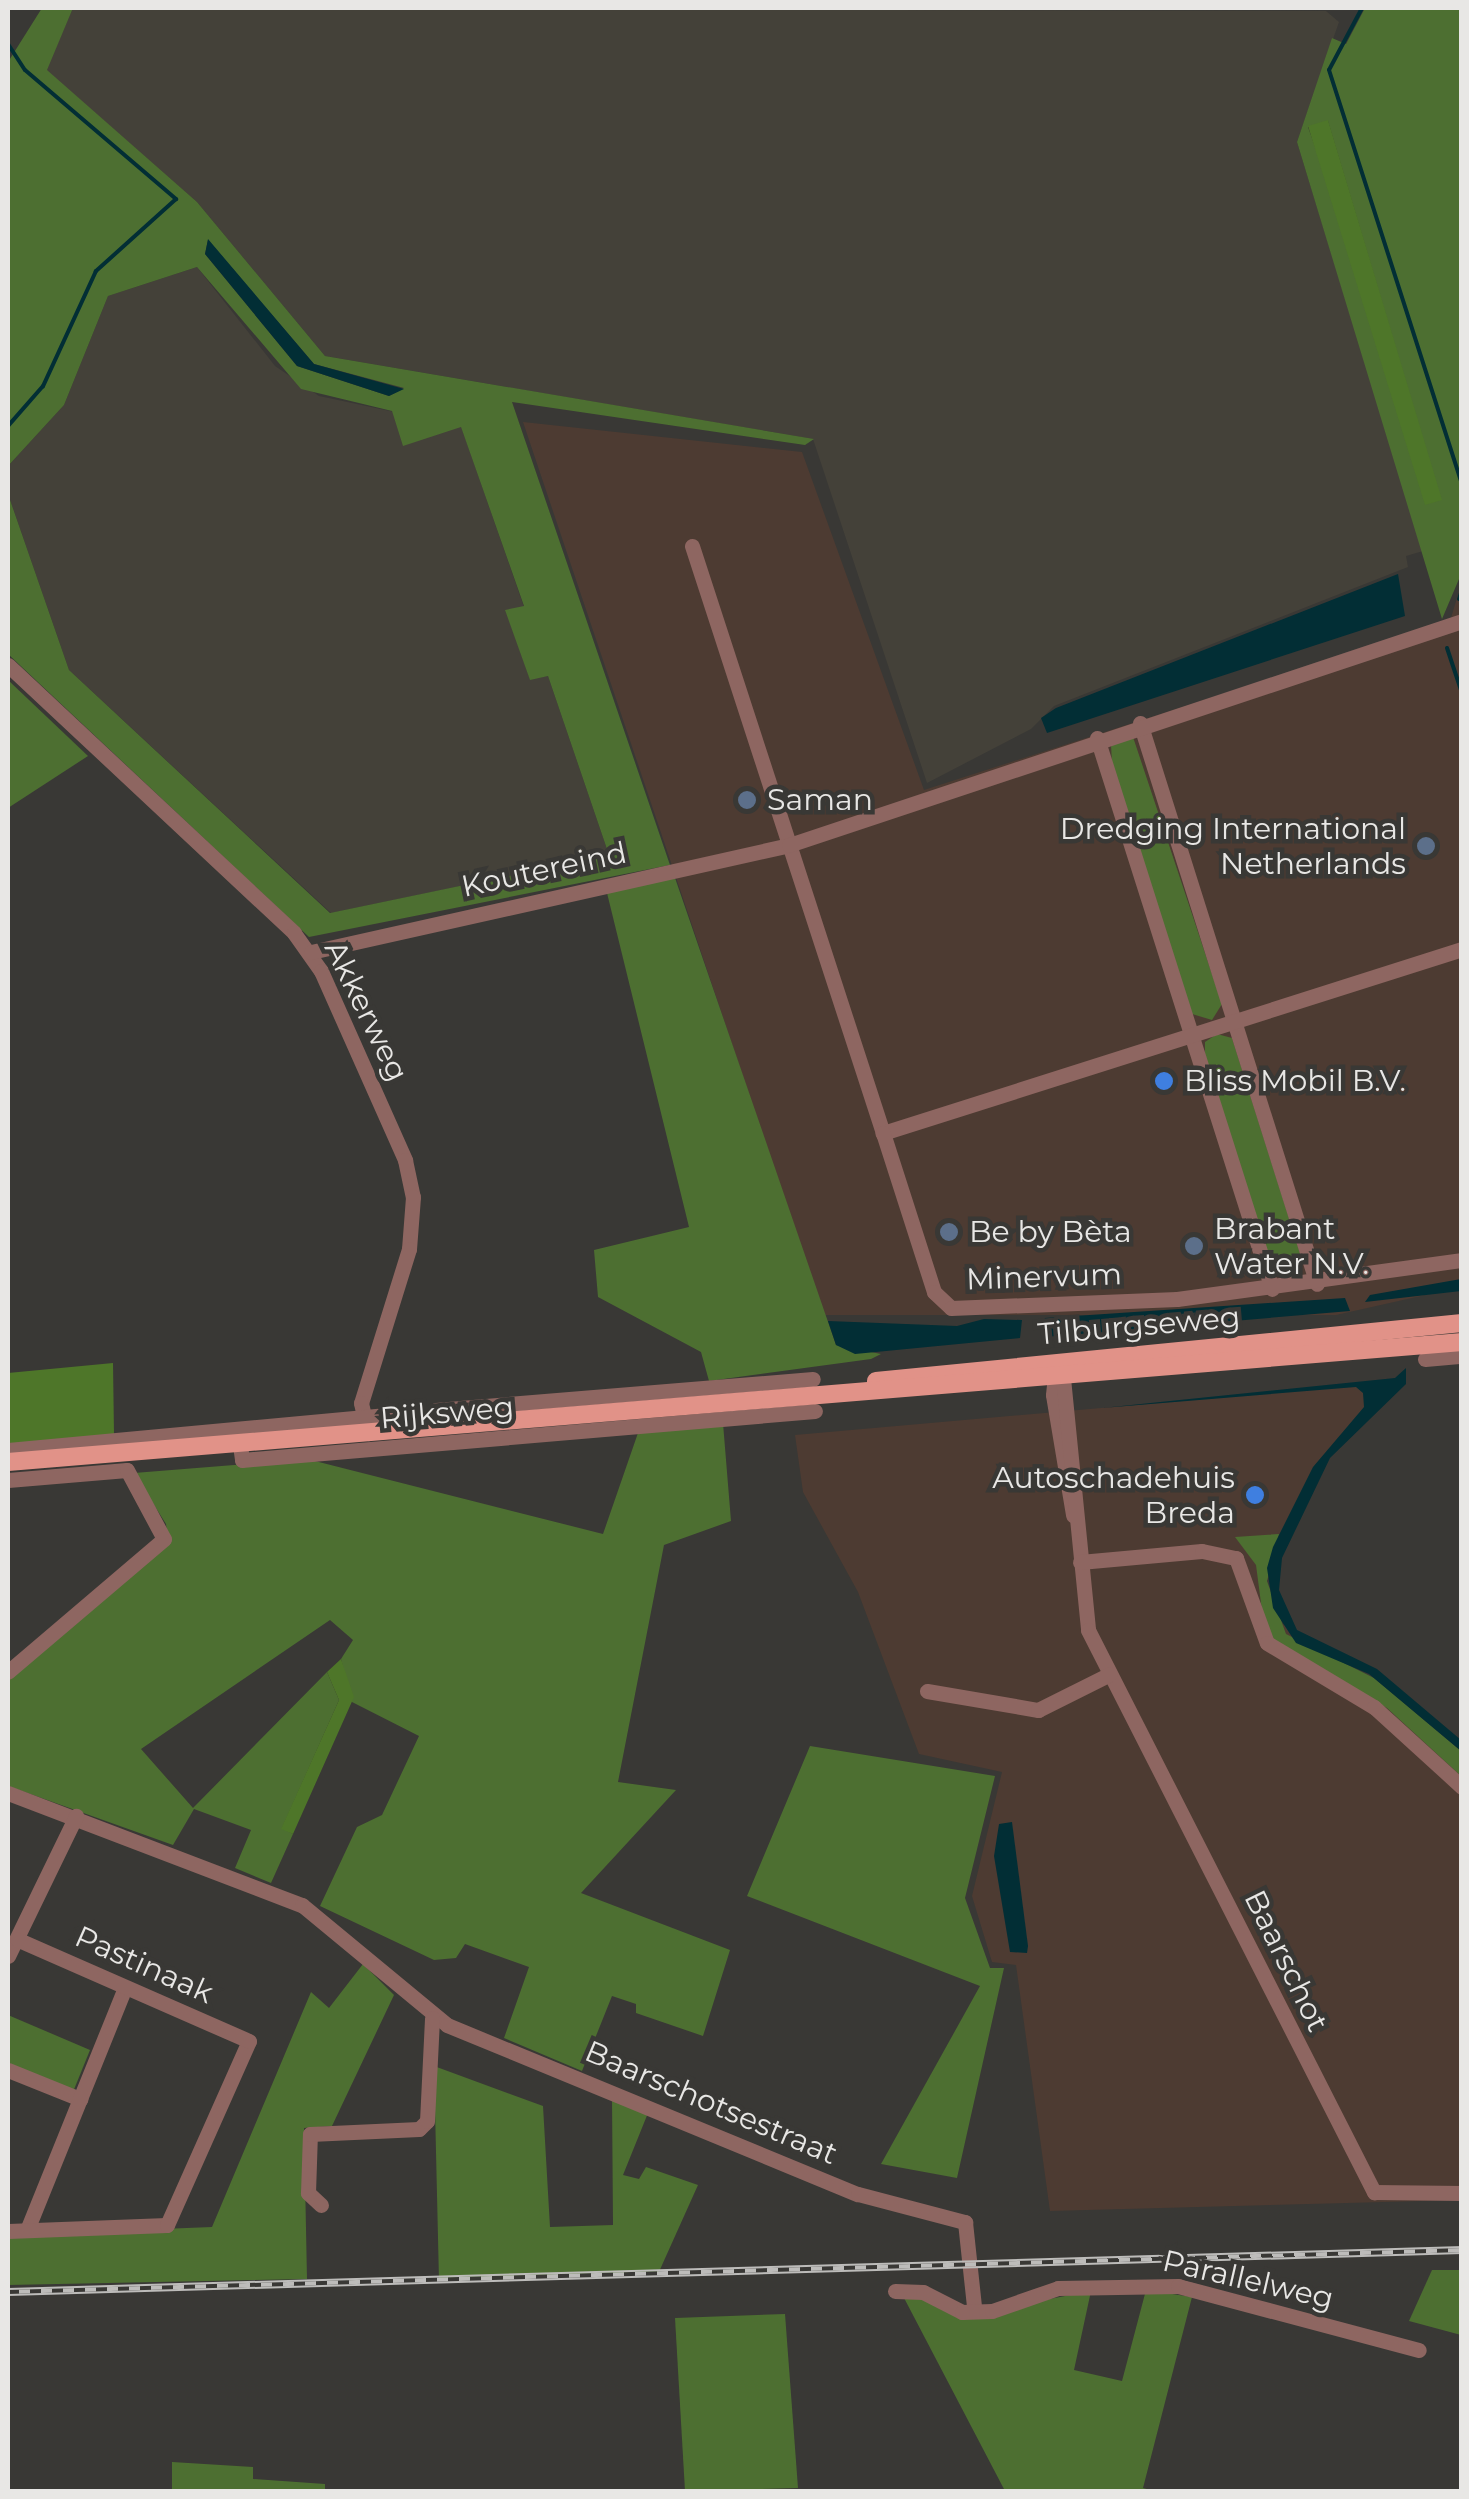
<!DOCTYPE html>
<html>
<head>
<meta charset="utf-8">
<style>
  body { margin:0 }
  #map { position:relative; width:1469px; height:2499px; overflow:hidden; background:#393835; font-family:Montserrat,sans-serif }
  div>[style] { position:absolute }
  .commercial>* { inset:0; background:#4d3b32 }
  .built>* { inset:0; background:#444139 }
  .green>* { inset:0; background:#4d6f31 }
  .forest>* { inset:0; background:#4e7629 }
  .water>* { inset:0; background:#022e35 }
  .stream>* { height:4px; margin:-2px; padding:0 2px; transform-origin:2px; border-radius:2px; background:#022e35 }
  .minor>* { height:15px; margin:-7.5px; padding:0 7.5px; transform-origin:7.5px; border-radius:7.5px; background:#8e6661 }
  .major>* { height:18px; margin:-9px; padding:0 9px; transform-origin:9px; border-radius:9px; background:#e19288 }
  .rail>* { height:8px; margin-top:-4px; transform-origin:0; background:repeating-linear-gradient(90deg,#393835 0 11px,#bdbcba 0 22px); box-sizing:border-box; border-block:2px solid #bdbcba }
  .dots>* { width:28px; height:28px; translate:-50% -50%; box-sizing:border-box; border:5px solid #393835; border-radius:50% }
  span { translate:-50% -50%; white-space:nowrap; text-align:center; line-height:1.15; -webkit-text-stroke:9px #393835; paint-order:stroke }
  .poi-label { font-size:30px; color:#e8e7e5 }
  .left { translate:0 -50%; text-align:left }
  .right { translate:-100% -50%; text-align:right }
  .street-label { font-size:30px; color:#e8e7e5 }
  .frame { position:absolute; inset:0; border:10px solid #e8e7e5; pointer-events:none }
</style>
</head>
<body>
<div id="map">
  <div class="commercial">
    <div style="clip-path:polygon(523px 422px,802px 452px,924px 790px,1450px 621px,1461px 585px,1461px 1287px,1336px 1315px,823px 1315px)"></div>
    <div style="clip-path:polygon(1373px 1384px,1374px 1401px,1338px 1438px,1267px 1581px,1277px 1620px,1461px 1751px,1461px 2200px,1050px 2211px,1016px 1965px,992px 1962px,972px 1896px,1002px 1772px,919px 1754px,858px 1592px,803px 1492px,795px 1435px)"></div>
  </div>
  <div class="built">
    <div style="clip-path:polygon(73px 8px,1326px 11px,1339px 22px,1297px 142px,1423px 551px,1406px 556px,1408px 567px,1054px 706px,1031px 729px,927px 783px,813px 439px,325px 356px,197px 202px,46px 70px)"></div>
    <div style="clip-path:polygon(197px 267px,275px 366px,319px 396px,461px 426px,524px 607px,506px 611px,530px 679px,548px 676px,609px 855px,331px 913px,69px 670px,8px 494px,8px 466px,64px 405px,108px 296px)"></div>
  </div>
  <div class="green">
    <div style="clip-path:polygon(evenodd,42px 8px,73px 8px,47px 70px,197px 202px,325px 356px,814px 439px,805px 445px,512px 402px,670px 865px,309px 937px,8px 654px,8px 494px,69px 670px,330px 913px,609px 855px,548px 676px,530px 680px,505px 610px,524px 606px,461px 427px,403px 446px,392px 411px,301px 389px,197px 267px,108px 296px,64px 405px,8px 466px,8px 62px,42px 8px,208px 240px,314px 364px,404px 388px,389px 396px,297px 366px,205px 254px,208px 240px)"></div>
    <div style="clip-path:polygon(evenodd,1365px 8px,1461px 8px,1462px 572px,1442px 619px,1297px 142px,1332px 38px,1346px 44px,1365px 8px,1328px 121px,1441px 500px,1308px 127px,1328px 121px)"></div>
    <div style="clip-path:polygon(8px 680px,88px 756px,8px 808px)"></div>
    <div style="clip-path:polygon(1133px 737px,1222px 1004px,1212px 1020px,1192px 1014px,1112px 764px,1111px 744px)"></div>
    <div style="clip-path:polygon(674px 875px,836px 1345px,881px 1354px,871px 1359px,709px 1381px,701px 1352px,598px 1297px,594px 1250px,689px 1227px,607px 893px)"></div>
    <div style="clip-path:polygon(1217px 1034px,1232px 1038px,1303px 1262px,1293px 1278px,1273px 1273px,1205px 1062px,1205px 1042px)"></div>
    <div style="clip-path:polygon(723px 1423px,731px 1521px,664px 1545px,618px 1782px,676px 1790px,581px 1893px,730px 1950px,703px 2036px,636px 2013px,636px 2004px,612px 1996px,582px 2071px,504px 2038px,529px 1967px,465px 1944px,456px 1958px,434px 1960px,320px 1906px,357px 1827px,382px 1815px,419px 1736px,352px 1702px,341px 1659px,353px 1640px,330px 1620px,141px 1749px,193px 1808px,327px 1672px,339px 1700px,282px 1828px,293px 1834px,271px 1883px,235px 1868px,251px 1830px,194px 1809px,173px 1845px,8px 1786px,8px 1674px,168px 1542px,166px 1524px,134px 1473px,307px 1459px,603px 1534px,639px 1430px)"></div>
    <div style="clip-path:polygon(1279px 1534px,1267px 1581px,1286px 1634px,1374px 1678px,1461px 1751px,1461px 1776px,1387px 1708px,1278px 1645px,1264px 1626px,1256px 1565px,1235px 1537px)"></div>
    <div style="clip-path:polygon(810px 1746px,995px 1776px,965px 1898px,990px 1968px,1004px 1968px,957px 2178px,881px 2164px,980px 1986px,747px 1896px)"></div>
    <div style="clip-path:polygon(363px 1964px,394px 1995px,332px 2126px,304px 2128px,307px 2279px,8px 2285px,8px 2235px,212px 2227px,311px 1992px,329px 2008px)"></div>
    <div style="clip-path:polygon(8px 2015px,90px 2050px,73px 2092px,8px 2065px)"></div>
    <div style="clip-path:polygon(434px 2066px,543px 2106px,550px 2227px,613px 2225px,612px 2098px,648px 2113px,623px 2175px,639px 2179px,646px 2167px,698px 2185px,658px 2274px,439px 2281px)"></div>
    <div style="clip-path:polygon(1432px 2270px,1461px 2270px,1461px 2335px,1409px 2321px)"></div>
    <div style="clip-path:polygon(1146px 2290px,1192px 2297px,1143px 2488px,1154px 2491px,1005px 2491px,903px 2296px,920px 2296px,957px 2317px,1091px 2291px,1074px 2370px,1122px 2381px)"></div>
    <div style="clip-path:polygon(785px 2314px,798px 2488px,685px 2491px,675px 2318px)"></div>
    <div style="clip-path:polygon(172px 2462px,253px 2467px,253px 2479px,325px 2484px,325px 2491px,172px 2491px)"></div>
  </div>
  <div class="forest">
    <div style="clip-path:polygon(1328px 120px,1442px 500px,1425px 505px,1308px 126px)"></div>
    <div style="clip-path:polygon(113px 1363px,114px 1435px,8px 1444px,8px 1373px)"></div>
    <div style="clip-path:polygon(341px 1659px,354px 1697px,293px 1834px,281px 1829px,339px 1700px,327px 1672px)"></div>
  </div>
  <div class="water">
    <div style="clip-path:polygon(208px 239px,314px 364px,404px 389px,389px 396px,297px 366px,205px 254px)"></div>
    <div style="clip-path:polygon(1398px 574px,1405px 616px,1047px 733px,1041px 718px,1056px 708px)"></div>
    <div style="clip-path:polygon(1461px 1279px,1461px 1291px,1365px 1302px,1370px 1295px)"></div>
    <div style="clip-path:polygon(1345px 1298px,1350px 1311px,1045px 1337px,1041px 1330px,1045px 1318px)"></div>
    <div style="clip-path:polygon(984px 1319px,1022px 1320px,1020px 1338px,855px 1354px,836px 1345px,828px 1321px,957px 1326px)"></div>
    <div style="clip-path:polygon(1406px 1368px,1406px 1384px,1330px 1458px,1282px 1558px,1279px 1590px,1297px 1630px,1377px 1669px,1461px 1740px,1461px 1751px,1369px 1674px,1296px 1643px,1273px 1608px,1267px 1568px,1273px 1547px,1313px 1467px,1364px 1407px,1363px 1393px,1356px 1387px,1102px 1408px,1395px 1378px)"></div>
    <div style="clip-path:polygon(1012px 1822px,1028px 1946px,1027px 1953px,1010px 1952px,994px 1856px,999px 1824px)"></div>
  </div>
  <div class="stream">
    <div style="left:1362px;top:8px;width:70px;rotate:118deg"></div>
    <div style="left:1329px;top:70px;width:435px;rotate:72.2deg"></div>
    <div style="left:8px;top:44px;width:31px;rotate:57deg"></div>
    <div style="left:25px;top:70px;width:199px;rotate:40.5deg"></div>
    <div style="left:176px;top:199px;width:108px;rotate:138deg"></div>
    <div style="left:96px;top:271px;width:127px;rotate:114.7deg"></div>
    <div style="left:43px;top:386px;width:53px;rotate:131.2deg"></div>
    <div style="left:1459px;top:599px;width:9px;rotate:-72deg"></div>
    <div style="left:1447px;top:648px;width:47px;rotate:71.6deg"></div>
  </div>
  <div class="minor">
    <div style="left:692px;top:546px;width:617px;rotate:71.98deg"></div>
    <div style="left:8px;top:665px;width:392px;rotate:43.1deg"></div>
    <div style="left:294px;top:933px;width:47px;rotate:54.6deg"></div>
    <div style="left:321px;top:971px;width:207px;rotate:66deg"></div>
    <div style="left:405px;top:1160px;width:38px;rotate:78deg"></div>
    <div style="left:413px;top:1197px;width:52px;rotate:94.4deg"></div>
    <div style="left:409px;top:1249px;width:161px;rotate:107.3deg"></div>
    <div style="left:361px;top:1403px;width:31px;rotate:77deg"></div>
    <div style="left:1140px;top:723px;width:588px;rotate:72.49deg"></div>
    <div style="left:1097px;top:738px;width:578px;rotate:72.38deg"></div>
    <div style="left:1462px;top:949px;width:608px;rotate:162.37deg"></div>
    <div style="left:883px;top:1133px;width:167px;rotate:72.2deg"></div>
    <div style="left:934px;top:1292px;width:23px;rotate:43deg"></div>
    <div style="left:951px;top:1308px;width:226px;rotate:-2.3deg"></div>
    <div style="left:1177px;top:1299px;width:288px;rotate:-7.8deg"></div>
    <div style="left:311px;top:952px;width:490px;rotate:-12.6deg"></div>
    <div style="left:789px;top:845px;width:709px;rotate:-18.41deg"></div>
    <div style="left:1425px;top:1359px;width:37px;rotate:-5deg"></div>
    <div style="left:1056px;top:1366px;width:29px;rotate:96deg"></div>
    <div style="left:1053px;top:1395px;width:122px;rotate:80.5deg"></div>
    <div style="left:1062px;top:1368px;width:263px;rotate:84.3deg"></div>
    <div style="left:1088px;top:1630px;width:631px;rotate:63.03deg"></div>
    <div style="left:1374px;top:2192px;width:88px;rotate:0.7deg"></div>
    <div style="left:436px;top:1410px;width:378px;rotate:-4.7deg"></div>
    <div style="left:239px;top:1438px;width:22px;rotate:82deg"></div>
    <div style="left:242px;top:1460px;width:575px;rotate:-4.89deg"></div>
    <div style="left:8px;top:1450px;width:399px;rotate:-5.3deg"></div>
    <div style="left:8px;top:1480px;width:119px;rotate:-4.8deg"></div>
    <div style="left:127px;top:1470px;width:78px;rotate:61.8deg"></div>
    <div style="left:164px;top:1539px;width:205px;rotate:139.6deg"></div>
    <div style="left:1080px;top:1562px;width:122px;rotate:-5.2deg"></div>
    <div style="left:1202px;top:1551px;width:35px;rotate:12deg"></div>
    <div style="left:1236px;top:1558px;width:90px;rotate:70deg"></div>
    <div style="left:1267px;top:1643px;width:125px;rotate:30.9deg"></div>
    <div style="left:1374px;top:1707px;width:119px;rotate:42.3deg"></div>
    <div style="left:927px;top:1691px;width:113px;rotate:9.7deg"></div>
    <div style="left:1038px;top:1710px;width:80px;rotate:-26.6deg"></div>
    <div style="left:8px;top:1793px;width:315px;rotate:20.9deg"></div>
    <div style="left:302px;top:1905px;width:188px;rotate:39.6deg"></div>
    <div style="left:447px;top:2025px;width:444px;rotate:22.4deg"></div>
    <div style="left:858px;top:2194px;width:111px;rotate:14.7deg"></div>
    <div style="left:965px;top:2222px;width:84px;rotate:83.9deg"></div>
    <div style="left:8px;top:1956px;width:156px;rotate:-64.1deg"></div>
    <div style="left:8px;top:2070px;width:78px;rotate:21.9deg"></div>
    <div style="left:321px;top:2205px;width:18px;rotate:-137deg"></div>
    <div style="left:308px;top:2193px;width:59px;rotate:-88.1deg"></div>
    <div style="left:310px;top:2134px;width:109px;rotate:-2.6deg"></div>
    <div style="left:419px;top:2129px;width:11px;rotate:-45deg"></div>
    <div style="left:427px;top:2121px;width:103px;rotate:-87.2deg"></div>
    <div style="left:27px;top:2230px;width:261px;rotate:-68deg"></div>
    <div style="left:8px;top:2231px;width:159px;rotate:-2.2deg"></div>
    <div style="left:167px;top:2225px;width:201px;rotate:-66deg"></div>
    <div style="left:249px;top:2041px;width:253px;rotate:-156.3deg"></div>
    <div style="left:895px;top:2291px;width:28px;rotate:2deg"></div>
    <div style="left:923px;top:2292px;width:44px;rotate:27.1deg"></div>
    <div style="left:962px;top:2312px;width:30px;rotate:-2deg"></div>
    <div style="left:992px;top:2311px;width:70px;rotate:-19.2deg"></div>
    <div style="left:1058px;top:2288px;width:120px;rotate:-1deg"></div>
    <div style="left:1178px;top:2286px;width:249px;rotate:14.9deg"></div>
  </div>
  <div class="major">
    <div style="left:876px;top:1381px;width:589px;rotate:-5.65deg"></div>
    <div style="left:8px;top:1462px;width:1459px;rotate:-4.72deg"></div>
  </div>
  <div class="rail">
    <div style="left:8px;top:2292px;width:1455px;rotate:-1.65deg"></div>
  </div>
  <div class="dots">
    <div style="left:747px;top:800px;background:#5c6f8a"></div>
    <div style="left:1426px;top:846px;background:#5c6f8a"></div>
    <div style="left:1164px;top:1081px;background:#3f7fe0"></div>
    <div style="left:949px;top:1232px;background:#5c6f8a"></div>
    <div style="left:1194px;top:1246px;background:#5c6f8a"></div>
    <div style="left:1255px;top:1495px;background:#3f7fe0"></div>
  </div>
  <div class="poi-label">
    <span class="left" style="left:767px;top:800px">Saman</span>
    <span class="right" style="left:1406px;top:846px">Dredging International<br>Netherlands</span>
    <span class="left" style="left:1184px;top:1081px">Bliss Mobil B.V.</span>
    <span class="left" style="left:1214px;top:1246px">Brabant<br>Water N.V.</span>
    <span class="left" style="left:969px;top:1232px">Be by Bèta</span>
    <span class="right" style="left:1235px;top:1495px">Autoschadehuis<br>Breda</span>
  </div>
  <div class="street-label">
    <span style="left:544px;top:870px;rotate:-12deg">Koutereind</span>
    <span style="left:366px;top:1011px;rotate:64deg">Akkerweg</span>
    <span style="left:1044px;top:1277px;rotate:-2deg">Minervum</span>
    <span style="left:1139px;top:1326px;rotate:-5deg">Tilburgseweg</span>
    <span style="left:447px;top:1413px;rotate:-5deg">Rijksweg</span>
    <span style="left:1286px;top:1961px;rotate:64deg">Baarschot</span>
    <span style="left:144px;top:1965px;rotate:24deg">Pastinaak</span>
    <span style="left:711px;top:2103px;rotate:23deg">Baarschotsestraat</span>
    <span style="left:1248px;top:2280px;rotate:13deg">Parallelweg</span>
  </div>
  <div class="frame"></div>
</div>
</body>
</html>
